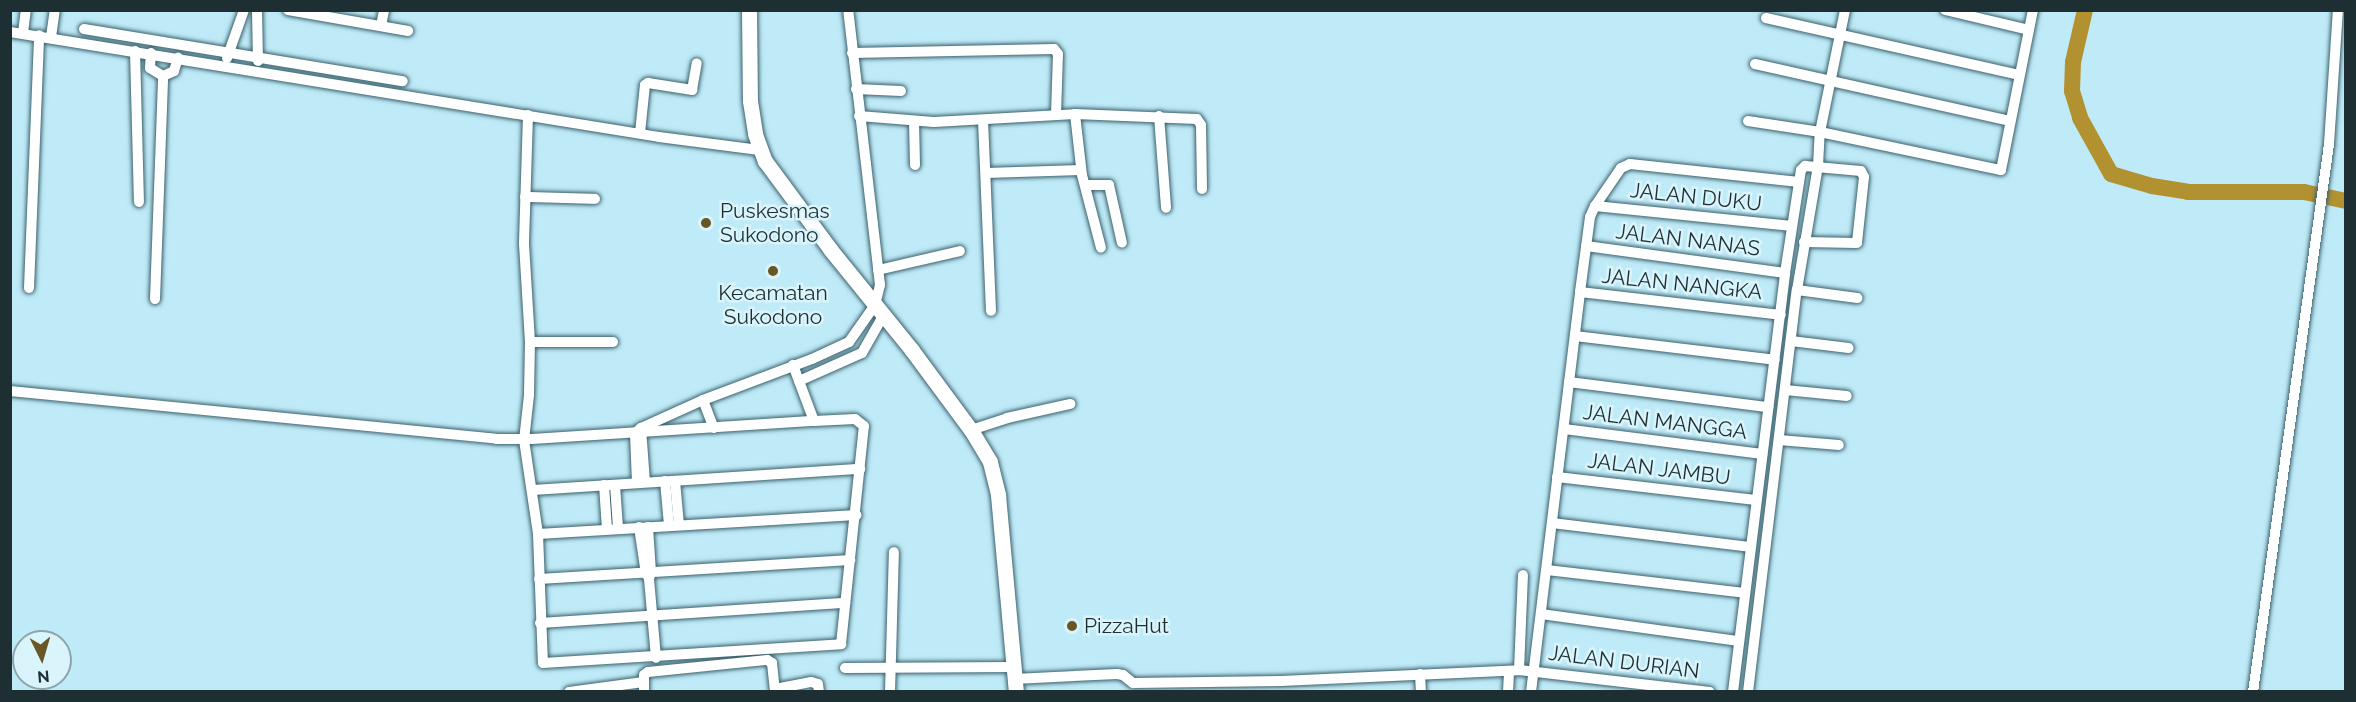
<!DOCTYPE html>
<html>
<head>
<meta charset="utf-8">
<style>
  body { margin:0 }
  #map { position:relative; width:2356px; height:702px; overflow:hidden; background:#bfeaf7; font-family:Raleway,sans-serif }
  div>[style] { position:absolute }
  .river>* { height:16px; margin:-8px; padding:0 8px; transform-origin:8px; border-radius:8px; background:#b29131 }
  .roads { filter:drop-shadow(0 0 2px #3a616d) drop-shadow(0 0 2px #3a616d) }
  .street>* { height:10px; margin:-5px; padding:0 5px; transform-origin:5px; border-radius:5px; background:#fff }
  .secondary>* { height:15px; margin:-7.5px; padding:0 7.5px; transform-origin:7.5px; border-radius:7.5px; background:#fff }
  .dots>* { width:16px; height:16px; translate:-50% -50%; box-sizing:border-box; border:3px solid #daf4fc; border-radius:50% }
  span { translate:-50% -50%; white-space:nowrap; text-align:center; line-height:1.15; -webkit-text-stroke:5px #daf4fc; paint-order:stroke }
  .street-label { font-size:21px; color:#1e2f34 }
  .poi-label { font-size:21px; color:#1e2f34 }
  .left { translate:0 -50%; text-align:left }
  .frame { position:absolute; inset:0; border:12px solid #1e2f34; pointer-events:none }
  .north { position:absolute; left:12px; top:630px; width:60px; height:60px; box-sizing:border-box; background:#daf4fc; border:2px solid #8fa5ac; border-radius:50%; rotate:175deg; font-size:16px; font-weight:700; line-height:24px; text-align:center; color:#1e2f34 }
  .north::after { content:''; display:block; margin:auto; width:21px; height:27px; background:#685624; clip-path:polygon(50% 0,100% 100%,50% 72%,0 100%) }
</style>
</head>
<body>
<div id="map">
  <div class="river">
    <div style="left:2085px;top:10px;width:53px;rotate:103deg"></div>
    <div style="left:2073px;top:62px;width:29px;rotate:92deg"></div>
    <div style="left:2072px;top:91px;width:28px;rotate:73deg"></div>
    <div style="left:2080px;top:118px;width:64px;rotate:61deg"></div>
    <div style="left:2111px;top:174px;width:43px;rotate:16.3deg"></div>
    <div style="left:2152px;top:186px;width:36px;rotate:9deg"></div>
    <div style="left:2188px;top:192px;width:116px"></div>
    <div style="left:2304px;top:192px;width:43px;rotate:12.1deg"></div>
  </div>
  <div class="roads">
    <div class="street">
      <div style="left:257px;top:10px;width:51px;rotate:88.9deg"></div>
      <div style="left:288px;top:10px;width:122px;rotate:9.9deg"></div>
      <div style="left:1945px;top:10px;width:86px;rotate:13.4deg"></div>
      <div style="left:1766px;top:18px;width:258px;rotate:12.7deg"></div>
      <div style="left:381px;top:26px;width:16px;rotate:-79deg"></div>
      <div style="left:84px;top:29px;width:323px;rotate:9.3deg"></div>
      <div style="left:10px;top:32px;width:657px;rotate:9.19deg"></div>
      <div style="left:659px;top:137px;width:101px;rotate:7.4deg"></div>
      <div style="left:23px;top:33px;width:23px;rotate:-83deg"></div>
      <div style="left:51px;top:37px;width:27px;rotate:-82deg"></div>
      <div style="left:135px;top:51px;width:151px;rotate:88.5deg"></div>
      <div style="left:151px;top:53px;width:15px;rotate:94deg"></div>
      <div style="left:150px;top:68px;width:15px;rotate:32deg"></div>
      <div style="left:852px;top:53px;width:202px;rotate:-1.1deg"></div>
      <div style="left:1054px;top:49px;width:6px;rotate:51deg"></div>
      <div style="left:1058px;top:54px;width:61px;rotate:91.9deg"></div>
      <div style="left:227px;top:58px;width:51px;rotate:-70.5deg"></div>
      <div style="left:1755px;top:64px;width:261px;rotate:12.6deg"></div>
      <div style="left:856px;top:89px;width:45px;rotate:2.5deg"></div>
      <div style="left:1075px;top:114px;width:61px;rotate:83.5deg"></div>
      <div style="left:1082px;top:175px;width:75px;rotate:75.4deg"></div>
      <div style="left:528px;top:115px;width:129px;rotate:91.8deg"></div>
      <div style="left:524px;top:244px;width:98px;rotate:86.5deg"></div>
      <div style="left:530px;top:342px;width:53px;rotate:91.1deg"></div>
      <div style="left:529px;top:395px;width:45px;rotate:96.3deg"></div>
      <div style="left:524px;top:440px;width:95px;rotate:81.5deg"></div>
      <div style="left:538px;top:534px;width:129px;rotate:87.8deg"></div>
      <div style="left:543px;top:663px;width:299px;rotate:-3.6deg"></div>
      <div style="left:841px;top:644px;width:219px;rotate:-84deg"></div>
      <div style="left:864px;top:426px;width:11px;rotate:-142deg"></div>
      <div style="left:855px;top:419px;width:41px;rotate:177.2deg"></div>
      <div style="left:814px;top:421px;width:60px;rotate:-110.6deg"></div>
      <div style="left:859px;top:116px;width:75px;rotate:4.6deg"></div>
      <div style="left:934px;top:122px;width:141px;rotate:-3.2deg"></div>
      <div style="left:1075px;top:114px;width:122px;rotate:2.3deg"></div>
      <div style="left:1197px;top:119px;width:7px;rotate:56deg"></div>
      <div style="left:1201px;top:125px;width:64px;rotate:89.1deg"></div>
      <div style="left:1159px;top:116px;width:92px;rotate:85.6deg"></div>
      <div style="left:983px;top:120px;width:191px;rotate:87.6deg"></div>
      <div style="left:914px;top:121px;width:44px;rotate:88.7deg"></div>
      <div style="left:1748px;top:121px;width:73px;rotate:8.7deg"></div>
      <div style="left:1820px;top:132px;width:185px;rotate:11.9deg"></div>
      <div style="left:2001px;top:170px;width:163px;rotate:-78.7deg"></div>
      <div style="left:640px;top:133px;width:48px;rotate:-84.1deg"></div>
      <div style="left:645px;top:85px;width:4px;rotate:-34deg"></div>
      <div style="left:648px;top:83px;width:45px;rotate:9deg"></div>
      <div style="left:692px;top:90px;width:27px;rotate:-80deg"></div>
      <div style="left:986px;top:173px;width:95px;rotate:-1.8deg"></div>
      <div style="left:1085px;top:185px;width:24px"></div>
      <div style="left:1109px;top:185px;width:59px;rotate:77.4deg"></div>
      <div style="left:525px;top:197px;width:70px;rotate:1.6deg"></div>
      <div style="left:1595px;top:206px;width:198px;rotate:5.8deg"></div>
      <div style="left:1586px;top:246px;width:201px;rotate:7.7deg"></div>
      <div style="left:878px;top:270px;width:84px;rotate:-13deg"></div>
      <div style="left:29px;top:288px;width:253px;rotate:-87.7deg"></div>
      <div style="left:1797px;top:290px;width:61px;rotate:7.6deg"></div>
      <div style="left:1580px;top:292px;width:202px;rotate:6.5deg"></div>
      <div style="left:155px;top:299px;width:223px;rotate:-87.9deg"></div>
      <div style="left:163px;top:76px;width:12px;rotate:-24deg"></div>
      <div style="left:174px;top:71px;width:14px;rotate:-73deg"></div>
      <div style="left:1575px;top:336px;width:201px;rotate:6.8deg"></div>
      <div style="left:1791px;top:341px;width:58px;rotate:6.9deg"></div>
      <div style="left:530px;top:342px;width:83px"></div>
      <div style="left:799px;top:381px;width:69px;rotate:-24deg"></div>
      <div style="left:862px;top:353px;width:43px;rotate:-60.4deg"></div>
      <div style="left:1569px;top:382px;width:201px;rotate:7.2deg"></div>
      <div style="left:1785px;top:390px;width:62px;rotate:5.5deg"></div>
      <div style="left:10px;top:391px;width:488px;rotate:5.6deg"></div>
      <div style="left:496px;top:439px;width:36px"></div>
      <div style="left:532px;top:439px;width:283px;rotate:-3.7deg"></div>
      <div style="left:703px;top:400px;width:30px;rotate:69deg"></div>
      <div style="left:641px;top:428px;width:54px;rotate:85.8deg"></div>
      <div style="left:1564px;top:429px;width:200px;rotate:7.2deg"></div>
      <div style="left:971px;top:430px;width:38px;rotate:-18deg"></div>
      <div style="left:1007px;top:418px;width:65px;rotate:-12.5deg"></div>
      <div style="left:1779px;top:440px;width:60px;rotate:4.8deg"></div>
      <div style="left:1557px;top:477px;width:200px;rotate:6.6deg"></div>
      <div style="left:665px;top:481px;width:44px;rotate:84.8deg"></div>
      <div style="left:675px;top:481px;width:44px;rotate:84.8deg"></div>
      <div style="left:637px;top:483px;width:50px;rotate:-92.3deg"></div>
      <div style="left:635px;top:433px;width:8px;rotate:-40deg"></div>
      <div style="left:641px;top:428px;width:68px;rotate:-24.3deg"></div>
      <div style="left:703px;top:400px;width:116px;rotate:-20.6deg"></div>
      <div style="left:812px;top:359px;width:41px;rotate:-24.7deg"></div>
      <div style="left:849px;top:342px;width:45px;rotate:-54.9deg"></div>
      <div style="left:875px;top:305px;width:21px;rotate:-76deg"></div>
      <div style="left:880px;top:285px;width:277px;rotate:-96.6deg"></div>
      <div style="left:604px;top:485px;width:44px;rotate:86.1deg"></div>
      <div style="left:615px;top:485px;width:43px;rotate:86deg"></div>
      <div style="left:533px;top:490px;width:328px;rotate:-3.7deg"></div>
      <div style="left:1552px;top:523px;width:199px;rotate:6.9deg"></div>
      <div style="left:639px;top:527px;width:48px;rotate:81.5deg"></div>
      <div style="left:648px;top:527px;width:45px;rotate:86.2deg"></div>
      <div style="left:651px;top:572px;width:7px;rotate:106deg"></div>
      <div style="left:649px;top:579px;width:79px;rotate:84.9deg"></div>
      <div style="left:538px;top:534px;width:319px;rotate:-3.4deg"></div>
      <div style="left:1547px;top:570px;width:199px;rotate:6.6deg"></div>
      <div style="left:539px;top:579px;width:312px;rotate:-3.5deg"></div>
      <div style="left:1541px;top:614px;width:200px;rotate:7.8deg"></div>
      <div style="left:540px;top:623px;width:306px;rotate:-3.8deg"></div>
      <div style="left:845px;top:668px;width:168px;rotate:-0.3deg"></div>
      <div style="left:1519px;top:670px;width:95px;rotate:-87.6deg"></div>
      <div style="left:1420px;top:674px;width:18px;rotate:87deg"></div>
      <div style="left:1014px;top:679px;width:103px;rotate:-2.8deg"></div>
      <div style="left:1117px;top:674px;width:6px;rotate:9deg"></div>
      <div style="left:1123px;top:675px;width:13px;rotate:39deg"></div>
      <div style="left:1133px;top:683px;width:148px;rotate:-0.8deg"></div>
      <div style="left:1281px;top:681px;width:238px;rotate:-2.6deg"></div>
      <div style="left:1519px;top:670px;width:192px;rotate:6.6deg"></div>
      <div style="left:775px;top:689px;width:37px;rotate:-11deg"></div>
      <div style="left:811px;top:682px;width:7px;rotate:16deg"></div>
      <div style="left:818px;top:684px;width:8px;rotate:83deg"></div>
      <div style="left:569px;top:692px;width:75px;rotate:-7.7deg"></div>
      <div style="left:644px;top:692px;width:17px;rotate:-90deg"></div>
      <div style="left:644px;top:675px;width:5px;rotate:-37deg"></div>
      <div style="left:648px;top:672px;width:120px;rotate:-5.8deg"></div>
      <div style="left:767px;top:660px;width:6px;rotate:31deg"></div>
      <div style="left:772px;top:663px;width:29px;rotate:84deg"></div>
      <div style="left:890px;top:692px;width:140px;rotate:-88.4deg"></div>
      <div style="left:1508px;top:692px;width:21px;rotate:-87deg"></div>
      <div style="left:1531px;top:692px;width:403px;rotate:-83deg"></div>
      <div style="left:1580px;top:292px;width:76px;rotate:-82.4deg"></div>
      <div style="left:1590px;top:217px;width:12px;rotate:-66deg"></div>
      <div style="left:1595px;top:206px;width:46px;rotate:-55.6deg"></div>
      <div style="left:1621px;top:168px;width:10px;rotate:-24deg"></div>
      <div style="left:1630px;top:164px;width:170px;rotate:6.1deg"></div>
      <div style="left:1733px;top:692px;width:422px;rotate:-82.9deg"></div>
      <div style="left:1785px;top:273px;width:104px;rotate:-81.2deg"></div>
      <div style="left:1801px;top:170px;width:6px;rotate:-45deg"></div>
      <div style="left:1805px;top:166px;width:56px;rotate:5.1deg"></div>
      <div style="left:1861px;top:171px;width:7px;rotate:63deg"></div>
      <div style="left:1864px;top:177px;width:66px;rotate:96.1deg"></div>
      <div style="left:1857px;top:243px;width:53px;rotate:-178.9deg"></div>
      <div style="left:1748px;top:692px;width:405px;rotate:-83.1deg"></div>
      <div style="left:1797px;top:290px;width:126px;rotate:-80.4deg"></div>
      <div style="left:1818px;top:166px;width:34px;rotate:-87deg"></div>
      <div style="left:1820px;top:132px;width:125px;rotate:-78.4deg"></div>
      <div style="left:2253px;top:692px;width:553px;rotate:-82.1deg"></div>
      <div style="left:2329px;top:144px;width:134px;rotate:-86.2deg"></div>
    </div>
    <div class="secondary">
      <div style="left:749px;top:10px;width:91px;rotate:89.4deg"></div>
      <div style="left:750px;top:101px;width:33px;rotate:81deg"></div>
      <div style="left:755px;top:134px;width:29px;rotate:70deg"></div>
      <div style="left:765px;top:161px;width:109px;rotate:53.5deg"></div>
      <div style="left:830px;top:249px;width:129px;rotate:51deg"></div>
      <div style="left:911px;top:349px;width:101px;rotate:53.5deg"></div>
      <div style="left:971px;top:430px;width:37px;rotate:59deg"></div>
      <div style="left:990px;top:462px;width:34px;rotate:76deg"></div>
      <div style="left:998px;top:495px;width:198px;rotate:84.8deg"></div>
    </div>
  </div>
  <div class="dots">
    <div style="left:706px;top:223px;background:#685624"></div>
    <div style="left:773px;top:271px;background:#685624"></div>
    <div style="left:1072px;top:626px;background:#685624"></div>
  </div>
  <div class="street-label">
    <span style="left:1696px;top:197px;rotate:6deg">JALAN DUKU</span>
    <span style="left:1688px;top:240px;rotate:7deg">JALAN NANAS</span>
    <span style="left:1682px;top:284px;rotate:6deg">JALAN NANGKA</span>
    <span style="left:1665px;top:422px;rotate:7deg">JALAN MANGGA</span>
    <span style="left:1659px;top:469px;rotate:7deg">JALAN JAMBU</span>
    <span style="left:1624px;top:662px;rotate:7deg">JALAN DURIAN</span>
  </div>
  <div class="poi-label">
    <span class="left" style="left:720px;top:223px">Puskesmas<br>Sukodono</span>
    <span style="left:773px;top:305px">Kecamatan<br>Sukodono</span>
    <span class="left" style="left:1084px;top:626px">PizzaHut</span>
  </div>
  <div class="frame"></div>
  <div class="north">N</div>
</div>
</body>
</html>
